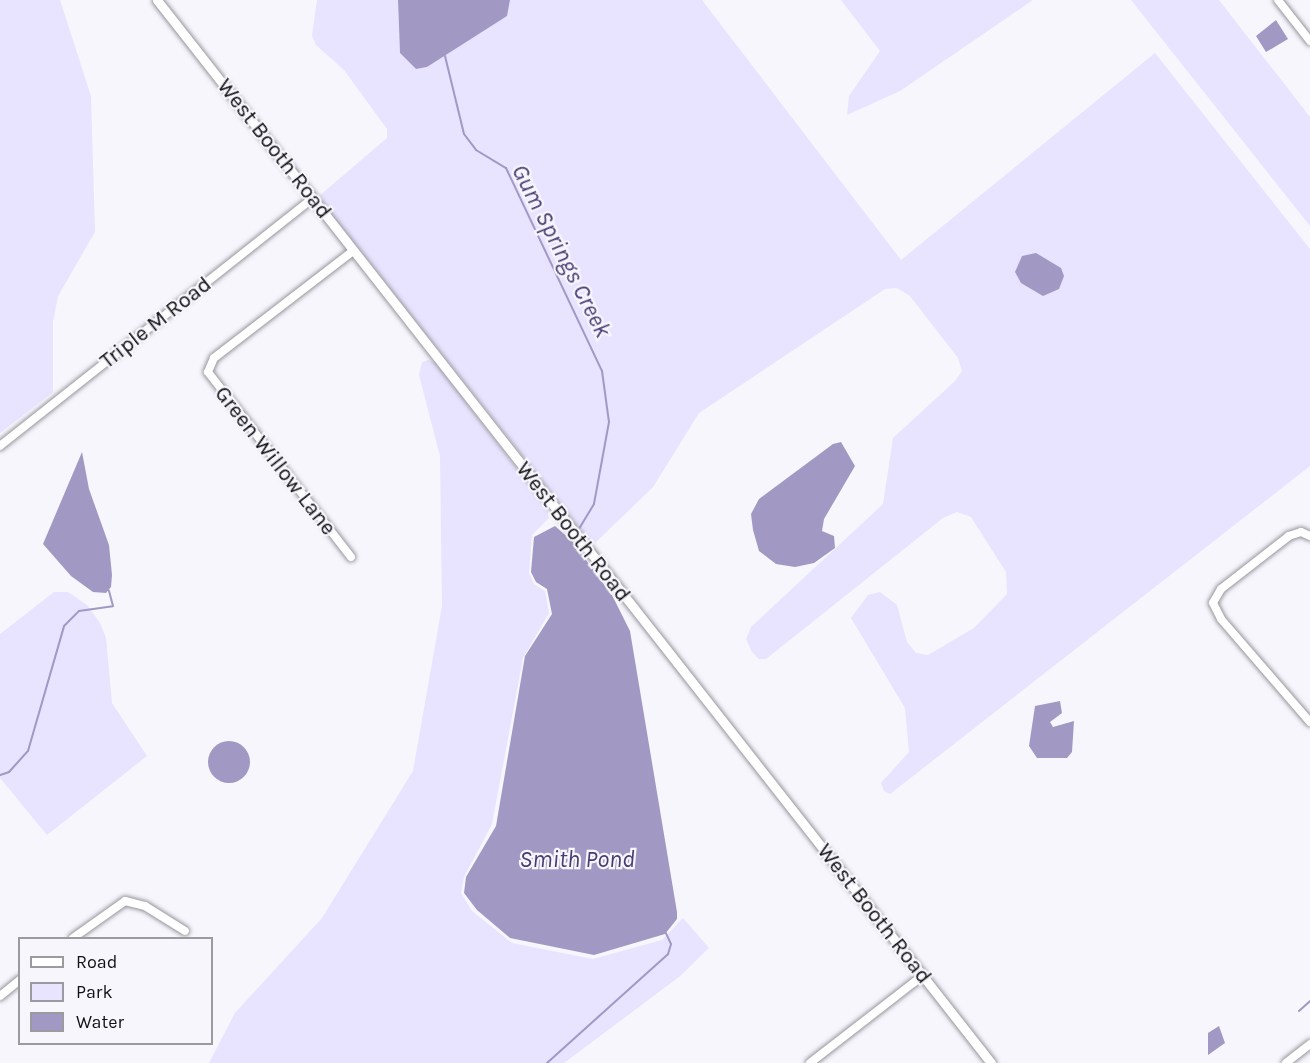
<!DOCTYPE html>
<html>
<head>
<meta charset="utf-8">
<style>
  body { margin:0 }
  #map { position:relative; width:1310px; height:1063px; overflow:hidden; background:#f7f6fd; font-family:Karla,sans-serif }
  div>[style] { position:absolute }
  .green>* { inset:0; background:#e8e3ff }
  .water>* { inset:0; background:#a199c3 }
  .round { border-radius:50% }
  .stream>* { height:2px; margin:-1px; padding:0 1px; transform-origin:1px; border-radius:1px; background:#a199c3 }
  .roads { filter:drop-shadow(0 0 2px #97969c) drop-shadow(0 0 2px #97969c) }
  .minor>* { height:8px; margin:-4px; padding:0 4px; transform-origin:4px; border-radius:4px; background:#fff }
  .tertiary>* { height:9px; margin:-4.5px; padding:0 4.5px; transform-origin:4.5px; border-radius:4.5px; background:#fff }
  span { translate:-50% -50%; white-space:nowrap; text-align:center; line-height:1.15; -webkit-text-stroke:4.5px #f7f6fd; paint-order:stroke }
  .street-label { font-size:22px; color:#121113 }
  .water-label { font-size:24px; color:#4a3b73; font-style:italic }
  .legend { position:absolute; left:18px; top:937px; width:195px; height:108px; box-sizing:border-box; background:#f7f6fd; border:2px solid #9b9a9f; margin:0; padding:8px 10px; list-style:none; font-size:18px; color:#121113 }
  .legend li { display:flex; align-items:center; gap:12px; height:30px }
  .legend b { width:30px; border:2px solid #9b9a9f }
</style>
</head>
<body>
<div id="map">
  <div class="green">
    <div style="clip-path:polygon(0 0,60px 0,91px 96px,95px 232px,58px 296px,53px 322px,53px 392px,0 433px)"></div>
    <div style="clip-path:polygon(317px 0,398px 0,400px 53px,416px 69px,427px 67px,507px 16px,510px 0,702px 0,901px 260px,1155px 53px,1310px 249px,1310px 466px,890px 794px,884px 791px,881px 783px,909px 752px,905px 708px,851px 618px,868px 595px,880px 592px,897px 605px,907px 642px,916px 653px,928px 655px,974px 628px,1007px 594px,1006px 572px,971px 517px,957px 512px,943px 518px,766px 659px,759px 659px,752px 652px,746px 639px,751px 627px,883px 504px,893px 438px,955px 381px,962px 371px,958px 358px,910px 296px,897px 288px,885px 289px,699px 413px,653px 487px,593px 545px,318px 197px,387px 138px,387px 129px,344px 70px,316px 45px,312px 36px)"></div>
    <div style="clip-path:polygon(841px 0,1033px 0,900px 91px,847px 115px,849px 96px,880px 51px)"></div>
    <div style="clip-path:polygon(1131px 0,1219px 0,1310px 117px,1310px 226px)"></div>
    <div style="clip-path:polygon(428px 360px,435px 362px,547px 508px,549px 518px,532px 535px,529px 573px,534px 584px,545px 591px,549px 613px,523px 658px,492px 824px,464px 877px,461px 893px,472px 911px,512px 943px,593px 959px,662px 940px,683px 918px,709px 948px,679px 977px,564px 1063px,209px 1063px,235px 1013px,322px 918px,413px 771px,442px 606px,440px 456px,419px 375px,422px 362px)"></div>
    <div style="clip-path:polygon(54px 592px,68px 592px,87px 605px,100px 623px,106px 638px,112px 703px,147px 756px,47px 835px,0 778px,0 634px)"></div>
  </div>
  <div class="water">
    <div style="clip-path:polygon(398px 0,510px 0,507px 16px,427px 67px,416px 69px,400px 53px)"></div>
    <div style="clip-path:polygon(1276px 20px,1288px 39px,1266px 52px,1256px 36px)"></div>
    <div style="clip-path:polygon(1036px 253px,1061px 268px,1064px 276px,1059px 289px,1043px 296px,1021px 283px,1015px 272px,1022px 256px)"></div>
    <div style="clip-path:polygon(841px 442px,855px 466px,824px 519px,822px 531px,834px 536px,835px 548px,814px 563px,795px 567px,776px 564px,759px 551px,753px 530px,751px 514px,759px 499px,833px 444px)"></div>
    <div style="clip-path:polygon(82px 452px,89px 489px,109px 545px,112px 575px,111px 587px,106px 593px,93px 592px,71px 576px,43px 544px)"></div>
    <div style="clip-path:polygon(555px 526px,572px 541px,613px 597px,630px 631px,677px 912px,677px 919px,665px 934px,594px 955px,510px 938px,477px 910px,464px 893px,466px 877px,496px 826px,525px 656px,552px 614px,547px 589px,536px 582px,531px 572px,534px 537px)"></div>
    <div style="clip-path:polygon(1060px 701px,1062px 713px,1050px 722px,1053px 727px,1074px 721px,1072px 752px,1067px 758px,1037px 758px,1029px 746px,1035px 706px)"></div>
    <div class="round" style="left:208px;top:741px;width:42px;height:42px"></div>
    <div style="clip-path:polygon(1219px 1026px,1225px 1043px,1208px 1055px,1208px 1033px)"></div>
  </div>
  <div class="stream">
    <div style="left:445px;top:56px;width:80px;rotate:76.3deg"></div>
    <div style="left:464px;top:134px;width:20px;rotate:53deg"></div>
    <div style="left:476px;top:150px;width:35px;rotate:31deg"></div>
    <div style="left:506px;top:168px;width:225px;rotate:64.7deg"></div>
    <div style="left:602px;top:371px;width:51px;rotate:82.2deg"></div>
    <div style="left:609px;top:422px;width:83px;rotate:100.4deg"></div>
    <div style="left:594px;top:504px;width:29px;rotate:121deg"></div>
    <div style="left:0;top:775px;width:9px;rotate:-18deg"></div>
    <div style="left:9px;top:772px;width:28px;rotate:-48deg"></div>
    <div style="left:28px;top:751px;width:130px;rotate:-73.9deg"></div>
    <div style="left:64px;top:626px;width:21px;rotate:-45deg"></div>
    <div style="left:79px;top:611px;width:34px;rotate:-8deg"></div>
    <div style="left:113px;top:606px;width:16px;rotate:-105deg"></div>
    <div style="left:1299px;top:1011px;width:15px;rotate:-42deg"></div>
    <div style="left:547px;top:1063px;width:163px;rotate:-42deg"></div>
    <div style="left:668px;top:954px;width:10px;rotate:-73deg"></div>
    <div style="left:671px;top:944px;width:14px;rotate:-115deg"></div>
  </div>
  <div class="roads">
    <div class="minor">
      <div style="left:1278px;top:0;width:52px;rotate:52deg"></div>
      <div style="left:0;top:446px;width:398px;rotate:-38.4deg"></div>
      <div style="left:1310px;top:536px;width:10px;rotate:-156deg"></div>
      <div style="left:1301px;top:532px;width:13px;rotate:162deg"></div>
      <div style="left:1289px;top:536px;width:86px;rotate:142.1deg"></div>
      <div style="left:1221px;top:589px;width:16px;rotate:120deg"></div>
      <div style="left:1213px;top:603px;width:18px;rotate:63deg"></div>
      <div style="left:1221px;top:619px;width:136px;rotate:49.2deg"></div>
      <div style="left:351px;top:557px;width:234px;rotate:-127.7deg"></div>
      <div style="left:208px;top:372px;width:15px;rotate:-67deg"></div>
      <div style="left:214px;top:358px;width:175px;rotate:-37.6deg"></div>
      <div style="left:73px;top:938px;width:64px;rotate:-35.4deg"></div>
      <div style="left:125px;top:901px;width:21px;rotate:14deg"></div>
      <div style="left:145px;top:906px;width:47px;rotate:32deg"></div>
      <div style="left:0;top:996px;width:26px;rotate:-39deg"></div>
      <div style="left:810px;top:1063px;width:142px;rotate:-37.8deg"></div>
      <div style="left:1286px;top:1063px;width:31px;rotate:-38deg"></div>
    </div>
    <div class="tertiary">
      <div style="left:157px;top:0;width:1351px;rotate:51.88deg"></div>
    </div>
  </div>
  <div class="street-label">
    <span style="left:274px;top:149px;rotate:52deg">West Booth Road</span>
    <span style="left:156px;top:323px;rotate:-38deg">Triple M Road</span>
    <span style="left:275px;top:461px;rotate:52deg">Green Willow Lane</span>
    <span style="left:573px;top:532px;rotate:52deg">West Booth Road</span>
    <span style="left:874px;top:914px;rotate:52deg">West Booth Road</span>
  </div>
  <div class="water-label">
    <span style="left:561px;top:251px;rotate:63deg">Gum Springs Creek</span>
    <span style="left:577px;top:860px">Smith Pond</span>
  </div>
  <ul class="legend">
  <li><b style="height:8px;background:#fff"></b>Road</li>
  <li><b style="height:16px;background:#e8e3ff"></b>Park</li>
  <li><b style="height:16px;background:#a199c3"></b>Water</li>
  </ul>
</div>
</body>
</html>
